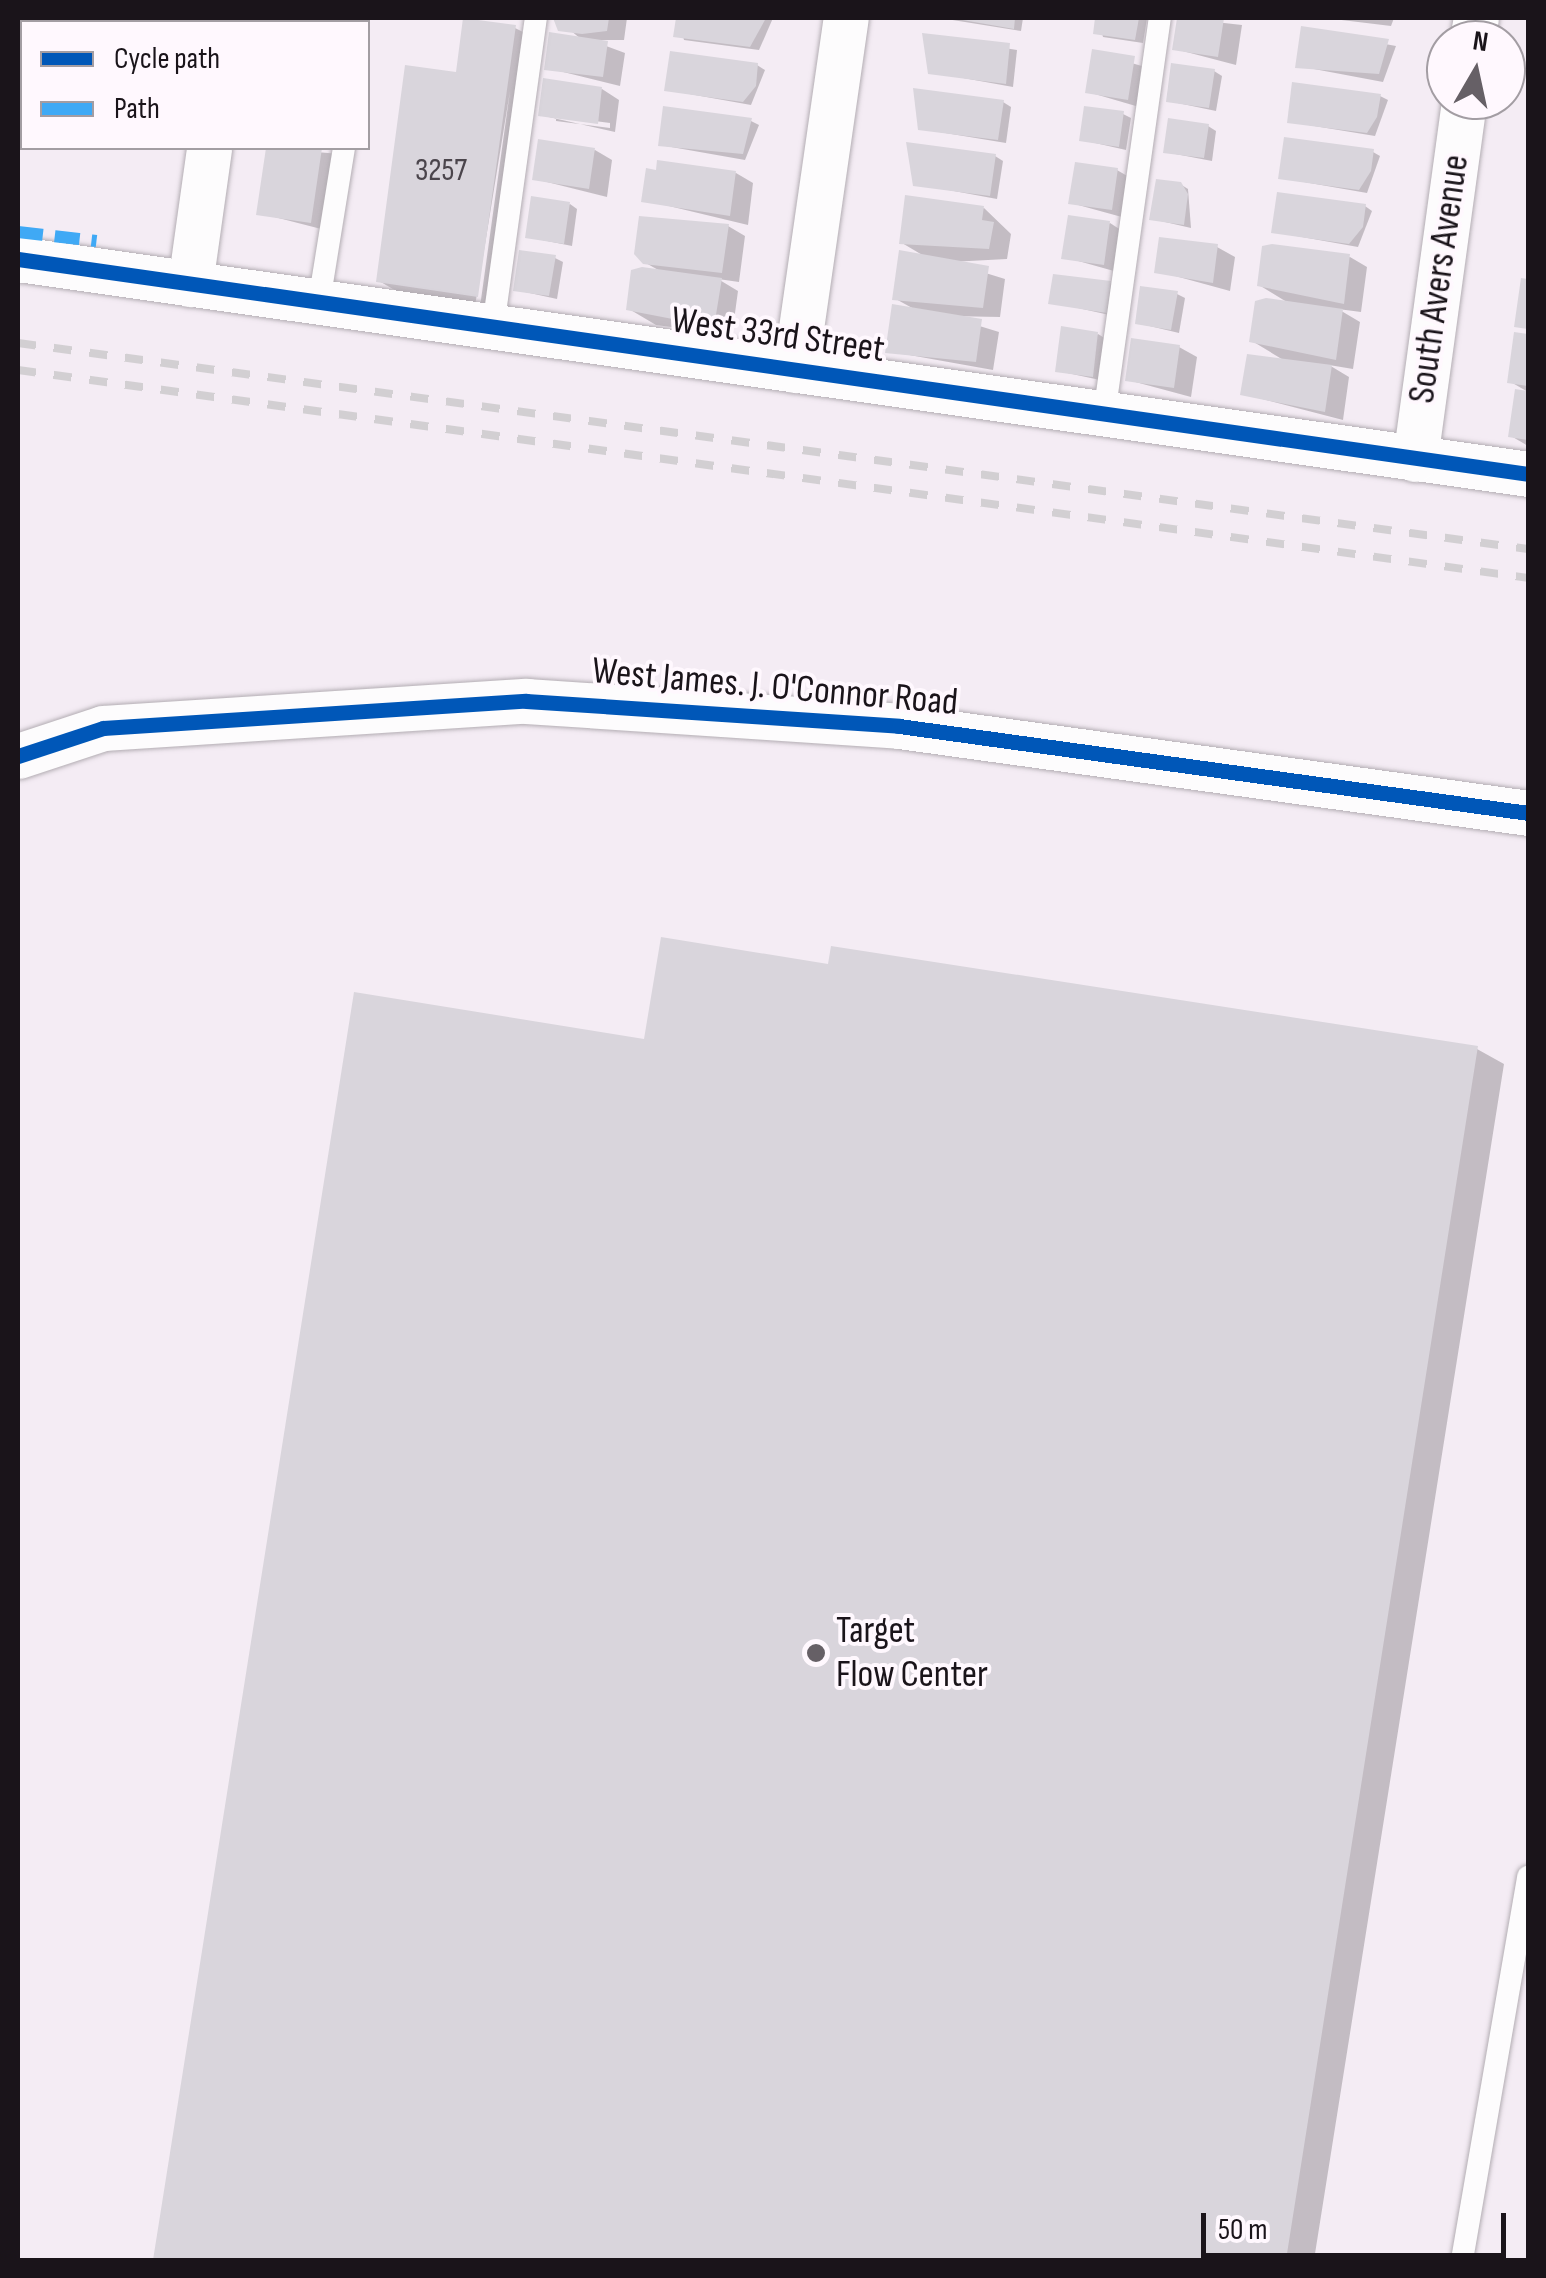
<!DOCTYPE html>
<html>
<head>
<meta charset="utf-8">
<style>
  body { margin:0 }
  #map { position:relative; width:1546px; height:2278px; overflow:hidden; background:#f4ecf4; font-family:"Sofia Sans Condensed",sans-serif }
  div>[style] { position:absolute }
  .shadow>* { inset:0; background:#0003 }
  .building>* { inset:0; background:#d9d5dc }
  .roads { filter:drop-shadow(0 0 2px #b3adb3) drop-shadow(0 0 2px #b3adb3) }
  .service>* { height:22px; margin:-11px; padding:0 11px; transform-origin:11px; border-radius:11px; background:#fdfcfd }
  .minor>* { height:45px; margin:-22.5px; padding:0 22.5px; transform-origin:22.5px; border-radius:22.5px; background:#fdfcfd }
  .rail>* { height:8px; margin-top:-4px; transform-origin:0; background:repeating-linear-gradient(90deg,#d2cfd2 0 18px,transparent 0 36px) }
  .quiet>* { height:12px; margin-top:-6px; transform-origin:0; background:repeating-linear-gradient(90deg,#3fa9f5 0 25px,transparent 0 37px) }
  .cycleway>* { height:15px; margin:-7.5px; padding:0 7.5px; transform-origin:7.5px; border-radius:7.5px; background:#0057b8 }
  .dots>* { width:28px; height:28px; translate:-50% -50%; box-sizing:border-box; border:5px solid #fff8fe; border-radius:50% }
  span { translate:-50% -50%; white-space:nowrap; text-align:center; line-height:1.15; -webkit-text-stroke:8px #fff8fe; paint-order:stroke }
  .number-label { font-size:32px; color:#4b454c }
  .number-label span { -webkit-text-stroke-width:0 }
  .street-label { font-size:38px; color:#1a141a }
  .poi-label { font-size:38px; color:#1a141a }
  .left { translate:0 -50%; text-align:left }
  .frame { position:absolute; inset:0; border:20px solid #1a141a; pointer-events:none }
  .legend { position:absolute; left:20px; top:20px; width:350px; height:130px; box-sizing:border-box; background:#fff8fe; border:2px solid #a39da3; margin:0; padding:12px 18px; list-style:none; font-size:30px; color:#1a141a }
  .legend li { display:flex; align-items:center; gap:20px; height:50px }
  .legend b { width:50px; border:2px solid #a39da3 }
  .north { position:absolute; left:1426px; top:20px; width:100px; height:100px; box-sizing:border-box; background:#fff8fe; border:2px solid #a39da3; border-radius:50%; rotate:9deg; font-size:28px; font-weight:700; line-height:40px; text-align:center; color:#1a141a }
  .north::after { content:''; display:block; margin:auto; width:35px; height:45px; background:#666066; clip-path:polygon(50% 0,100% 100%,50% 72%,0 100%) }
  .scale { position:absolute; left:1201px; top:2213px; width:305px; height:45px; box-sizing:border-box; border:5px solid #1a141a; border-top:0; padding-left:12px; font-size:30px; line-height:35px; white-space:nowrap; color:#1a141a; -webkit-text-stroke:8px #fff8fe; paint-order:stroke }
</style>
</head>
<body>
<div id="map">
  <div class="shadow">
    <div style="clip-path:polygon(555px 18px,627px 18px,624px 40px,590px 40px,625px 53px,620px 86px,547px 68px,581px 39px)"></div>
    <div style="clip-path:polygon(678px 18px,773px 18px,759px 50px,684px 40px)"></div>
    <div style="clip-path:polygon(940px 18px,1023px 18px,1021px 31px)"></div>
    <div style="clip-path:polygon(1098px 18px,1147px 18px,1143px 43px,1103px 37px)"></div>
    <div style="clip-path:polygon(1180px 18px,1242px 25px,1236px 65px,1175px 49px)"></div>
    <div style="clip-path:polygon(1325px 18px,1394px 18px,1391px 26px)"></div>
    <div style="clip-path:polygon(515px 28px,523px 32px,505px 310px,480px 307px,510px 91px,475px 306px,405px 296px,379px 281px,472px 79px)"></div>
    <div style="clip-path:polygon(1303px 29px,1396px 46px,1383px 82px,1298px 66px)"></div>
    <div style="clip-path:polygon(924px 35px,1017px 50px,1013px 87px,930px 72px)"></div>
    <div style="clip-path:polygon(1094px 52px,1152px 69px,1146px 109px,1088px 92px)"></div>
    <div style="clip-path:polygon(757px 65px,765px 70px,751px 105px,667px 90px)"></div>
    <div style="clip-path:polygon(1214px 71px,1222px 76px,1216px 111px,1168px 101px)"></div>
    <div style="clip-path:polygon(evenodd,602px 89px,619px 100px,615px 132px,540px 115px,602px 89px,556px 116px,610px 123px,610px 128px,556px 121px,556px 116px)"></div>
    <div style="clip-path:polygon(1380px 96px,1388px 100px,1375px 136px,1290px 122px)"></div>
    <div style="clip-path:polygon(1003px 102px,1011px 107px,1006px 143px,921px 129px)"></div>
    <div style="clip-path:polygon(1123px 114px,1131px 118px,1126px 150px,1082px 140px)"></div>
    <div style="clip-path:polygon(751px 121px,759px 125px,745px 160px,660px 145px)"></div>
    <div style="clip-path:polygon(1208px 126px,1216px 131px,1212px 161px,1165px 152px)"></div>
    <div style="clip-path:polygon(268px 148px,340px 154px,329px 231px,259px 213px)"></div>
    <div style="clip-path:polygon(595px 150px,612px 160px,607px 197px,535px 179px)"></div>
    <div style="clip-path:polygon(1373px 152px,1380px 156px,1367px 193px,1281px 178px)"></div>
    <div style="clip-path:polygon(995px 156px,1003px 161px,997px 199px,916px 184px)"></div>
    <div style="clip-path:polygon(1117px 170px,1134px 180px,1129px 219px,1071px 203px)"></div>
    <div style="clip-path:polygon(736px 173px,753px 183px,748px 225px,644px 200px)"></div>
    <div style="clip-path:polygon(1180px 184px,1188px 189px,1191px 228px,1152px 219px)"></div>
    <div style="clip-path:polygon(570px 204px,577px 209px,572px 246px,527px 237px)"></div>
    <div style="clip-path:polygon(1365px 206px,1372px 211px,1358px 247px,1274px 232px)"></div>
    <div style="clip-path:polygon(984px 208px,1011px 234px,1007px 259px,950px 262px,1005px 279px,1000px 317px,947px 316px,999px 332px,993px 370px,887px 351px,914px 309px,894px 298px,924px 256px,902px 243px)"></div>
    <div style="clip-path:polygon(1110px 223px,1127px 234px,1121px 273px,1064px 257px)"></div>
    <div style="clip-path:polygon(728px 226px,745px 236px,739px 282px,718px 279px,738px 291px,732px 335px,656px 325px,629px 309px,669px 276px,644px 262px)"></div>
    <div style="clip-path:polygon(1217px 247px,1235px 257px,1230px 291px,1157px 271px)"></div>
    <div style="clip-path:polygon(1350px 257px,1367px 267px,1361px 312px,1338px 309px,1360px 322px,1353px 369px,1329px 365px,1349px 377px,1343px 420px,1243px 394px,1285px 361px,1252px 341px,1295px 307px,1259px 285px)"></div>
    <div style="clip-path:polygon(555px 258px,563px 262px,557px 299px,516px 290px)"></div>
    <div style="clip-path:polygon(1110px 283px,1118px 288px,1114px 316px,1051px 302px)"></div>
    <div style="clip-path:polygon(1177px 294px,1185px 298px,1179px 333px,1137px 323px)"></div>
    <div style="clip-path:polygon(1098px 334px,1106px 339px,1100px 380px,1058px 371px)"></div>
    <div style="clip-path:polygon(1516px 335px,1528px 337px,1528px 392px,1509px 381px)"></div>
    <div style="clip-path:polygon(1179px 347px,1197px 357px,1191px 397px,1128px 380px)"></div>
    <div style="clip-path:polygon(1517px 392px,1528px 394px,1528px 446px,1511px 436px)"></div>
    <div style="clip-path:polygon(830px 967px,1477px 1049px,1504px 1064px,1314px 2260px,156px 2260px,356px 995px,646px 1041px)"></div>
  </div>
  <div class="building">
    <div style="clip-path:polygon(463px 18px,516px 25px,478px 297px,376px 282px,405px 65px,456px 72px)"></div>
    <div style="clip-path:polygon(553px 18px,609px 18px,607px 31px,582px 34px,558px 31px)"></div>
    <div style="clip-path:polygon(676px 18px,766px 18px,750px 47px,673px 37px)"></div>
    <div style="clip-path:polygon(951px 18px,1015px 18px,1014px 29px)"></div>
    <div style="clip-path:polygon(1095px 18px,1139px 18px,1135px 40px,1093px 34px)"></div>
    <div style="clip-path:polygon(1177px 18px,1224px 18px,1218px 57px,1172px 50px)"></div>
    <div style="clip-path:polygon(1301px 26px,1389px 39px,1379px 74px,1295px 68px)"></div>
    <div style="clip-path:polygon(549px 32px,608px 41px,603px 77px,544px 70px)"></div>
    <div style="clip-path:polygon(922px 33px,1010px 43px,1006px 84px,928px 74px)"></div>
    <div style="clip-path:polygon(1092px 49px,1135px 56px,1128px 100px,1085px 93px)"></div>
    <div style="clip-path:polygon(670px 51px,758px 63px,756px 86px,743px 102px,664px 91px)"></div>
    <div style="clip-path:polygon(1171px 63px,1215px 69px,1209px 108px,1166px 102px)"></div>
    <div style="clip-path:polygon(543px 78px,602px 87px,598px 124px,538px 116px)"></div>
    <div style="clip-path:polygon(1292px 82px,1381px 94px,1377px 117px,1367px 133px,1287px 123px)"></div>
    <div style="clip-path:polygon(913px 88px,1004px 100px,998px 140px,918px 130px)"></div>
    <div style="clip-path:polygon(663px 106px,752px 118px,743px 154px,658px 146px)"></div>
    <div style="clip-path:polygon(1084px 106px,1124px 111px,1119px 147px,1079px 141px)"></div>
    <div style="clip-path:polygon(1168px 118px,1209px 124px,1204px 158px,1163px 153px)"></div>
    <div style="clip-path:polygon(1284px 137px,1374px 149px,1371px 171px,1359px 190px,1278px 179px)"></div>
    <div style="clip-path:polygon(538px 139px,595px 148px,589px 189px,532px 180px)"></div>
    <div style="clip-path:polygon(906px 142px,996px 154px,990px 196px,913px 186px)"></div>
    <div style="clip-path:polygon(266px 148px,322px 148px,311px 223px,256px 215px)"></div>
    <div style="clip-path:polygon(657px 160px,736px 171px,730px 216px,641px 202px,646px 168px,656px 170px)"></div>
    <div style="clip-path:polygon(1075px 162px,1118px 168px,1112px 210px,1068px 204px)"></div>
    <div style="clip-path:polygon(1156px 179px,1181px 182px,1188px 194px,1184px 225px,1149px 220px)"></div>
    <div style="clip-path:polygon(1277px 192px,1366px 204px,1363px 227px,1349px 244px,1271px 233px)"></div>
    <div style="clip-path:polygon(905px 195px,984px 206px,982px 220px,994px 222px,989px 249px,899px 244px)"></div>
    <div style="clip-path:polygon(531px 196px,570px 202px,564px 244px,525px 238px)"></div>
    <div style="clip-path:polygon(1068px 215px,1110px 221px,1104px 265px,1061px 259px)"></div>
    <div style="clip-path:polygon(639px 216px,729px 224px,722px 273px,643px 264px,634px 254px)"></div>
    <div style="clip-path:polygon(1159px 237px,1218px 244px,1213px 283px,1154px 273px)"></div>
    <div style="clip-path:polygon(1272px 244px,1350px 254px,1344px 304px,1257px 286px,1262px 246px)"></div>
    <div style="clip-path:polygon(519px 250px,556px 255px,549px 296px,513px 291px)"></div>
    <div style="clip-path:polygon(899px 250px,989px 266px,983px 308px,892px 300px)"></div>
    <div style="clip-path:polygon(642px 267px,722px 278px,714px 327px,626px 310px,631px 270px)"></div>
    <div style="clip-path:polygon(1053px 274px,1111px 281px,1107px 313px,1048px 304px)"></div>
    <div style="clip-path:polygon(1521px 278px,1528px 279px,1528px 329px,1514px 327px)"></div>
    <div style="clip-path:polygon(1140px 286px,1178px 291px,1171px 330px,1135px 324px)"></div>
    <div style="clip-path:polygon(1266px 298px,1343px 309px,1336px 360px,1249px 342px,1255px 301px)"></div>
    <div style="clip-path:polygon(892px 304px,982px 319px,976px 362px,885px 353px)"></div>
    <div style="clip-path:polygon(1061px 326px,1098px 332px,1093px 377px,1055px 372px)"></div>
    <div style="clip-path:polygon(1514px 332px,1528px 334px,1528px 386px,1507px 383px)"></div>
    <div style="clip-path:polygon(1131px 338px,1180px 345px,1174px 388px,1125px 381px)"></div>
    <div style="clip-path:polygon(1247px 354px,1332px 365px,1325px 412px,1240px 395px)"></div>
    <div style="clip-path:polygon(1515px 389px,1528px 391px,1528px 440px,1508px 437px)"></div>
    <div style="clip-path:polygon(661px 937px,828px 964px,831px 946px,1478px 1046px,1286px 2260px,153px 2260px,354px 992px,644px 1039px)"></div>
  </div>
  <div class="roads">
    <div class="service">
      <div style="left:319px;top:302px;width:156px;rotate:-80.8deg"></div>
      <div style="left:493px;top:327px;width:312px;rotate:-82.1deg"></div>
      <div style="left:1104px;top:415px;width:401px;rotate:-82deg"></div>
      <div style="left:1462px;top:2260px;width:389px;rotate:-80.2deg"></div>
    </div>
    <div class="minor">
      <div style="left:226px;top:22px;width:4px;rotate:-76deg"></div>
      <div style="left:1472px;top:40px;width:22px;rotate:-80deg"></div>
      <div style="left:18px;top:259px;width:1525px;rotate:8.1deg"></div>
      <div style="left:190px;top:284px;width:137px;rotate:-82deg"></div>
      <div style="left:795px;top:370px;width:356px;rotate:-81.8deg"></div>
      <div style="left:1415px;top:459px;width:362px;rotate:-82.2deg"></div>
      <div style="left:18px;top:756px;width:89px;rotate:-18.2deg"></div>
      <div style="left:103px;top:728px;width:424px;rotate:-3.7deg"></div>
      <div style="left:526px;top:701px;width:374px;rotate:3.8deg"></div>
      <div style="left:899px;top:726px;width:635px;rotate:7.87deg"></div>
    </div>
  </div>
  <div class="rail">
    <div style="left:18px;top:343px;width:1524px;rotate:7.77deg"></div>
    <div style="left:18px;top:370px;width:1524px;rotate:7.84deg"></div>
  </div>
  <div class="quiet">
    <div style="left:18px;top:232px;width:79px;rotate:6.6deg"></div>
  </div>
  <div class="cycleway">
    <div style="left:18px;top:259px;width:1525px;rotate:8.1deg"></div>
    <div style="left:18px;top:756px;width:89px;rotate:-18.2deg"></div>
    <div style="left:103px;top:728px;width:424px;rotate:-3.7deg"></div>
    <div style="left:526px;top:701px;width:374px;rotate:3.8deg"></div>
    <div style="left:899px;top:726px;width:635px;rotate:7.87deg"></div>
  </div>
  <div class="dots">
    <div style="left:816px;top:1653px;background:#666066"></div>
  </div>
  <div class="number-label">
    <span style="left:441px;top:171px">3257</span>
  </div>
  <div class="street-label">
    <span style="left:1439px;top:279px;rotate:-82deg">South Avers Avenue</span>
    <span style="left:778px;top:335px;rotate:8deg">West 33rd Street</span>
    <span style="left:775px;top:687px;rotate:5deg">West James. J. O'Connor Road</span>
  </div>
  <div class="poi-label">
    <span class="left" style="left:836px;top:1653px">Target<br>Flow Center</span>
  </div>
  <div class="frame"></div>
  <ul class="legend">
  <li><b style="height:12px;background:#0057b8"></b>Cycle path</li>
  <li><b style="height:12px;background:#3fa9f5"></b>Path</li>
  </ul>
  <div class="north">N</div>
  <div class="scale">50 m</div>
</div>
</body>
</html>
